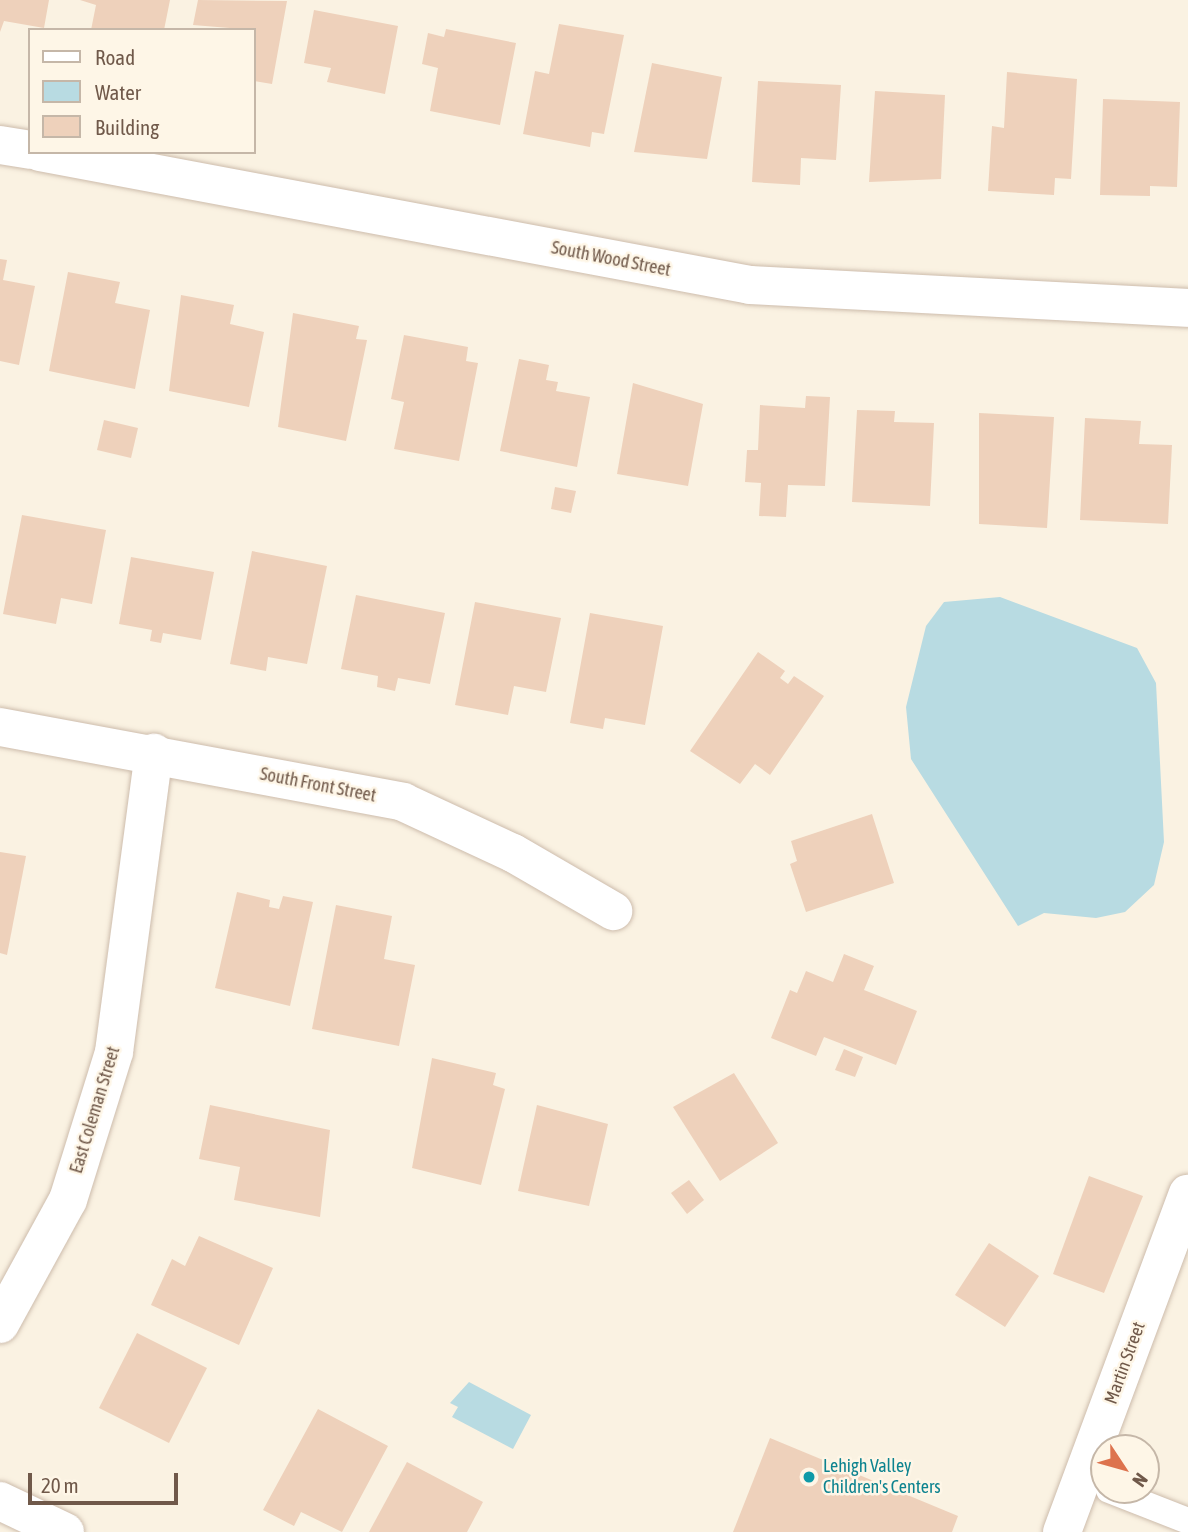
<!DOCTYPE html>
<html>
<head>
<meta charset="utf-8">
<style>
  body { margin:0 }
  #map { position:relative; width:1188px; height:1532px; overflow:hidden; background:#faf2e2; font-family:"Asap Condensed",sans-serif }
  div>[style] { position:absolute }
  .water>* { inset:0; background:#b8dbe2 }
  .building>* { inset:0; background:#eed1bb }
  .roads { filter:drop-shadow(0 0 2px #cdbcac) drop-shadow(0 0 2px #cdbcac) }
  .lane>* { height:26px; margin:-13px; padding:0 13px; transform-origin:13px; border-radius:13px; background:#fff }
  .street>* { height:38px; margin:-19px; padding:0 19px; transform-origin:19px; border-radius:19px; background:#fff }
  .dots>* { width:19px; height:19px; translate:-50% -50%; box-sizing:border-box; border:4px solid #fef6e7; border-radius:50% }
  span { translate:-50% -50%; white-space:nowrap; text-align:center; line-height:1.15; -webkit-text-stroke:5px #fef6e7; paint-order:stroke }
  .street-label { font-size:18px; color:#70594a }
  .culture-label { font-size:18px; color:#0d838f }
  .left { translate:0 -50%; text-align:left }
  .legend { position:absolute; left:28px; top:28px; width:228px; height:126px; box-sizing:border-box; background:#fef6e7; border:2px solid #c5b7a8; margin:0; padding:9px 12px; list-style:none; font-size:21px; color:#70594a }
  .legend li { display:flex; align-items:center; gap:14px; height:35px }
  .legend b { width:35px; border:2px solid #c5b7a8 }
  .north { position:absolute; left:1090px; top:1434px; width:70px; height:70px; box-sizing:border-box; background:#fef6e7; border:2px solid #c5b7a8; border-radius:50%; rotate:126deg; font-size:19px; font-weight:700; line-height:28px; text-align:center; color:#70594a }
  .north::after { content:''; display:block; margin:auto; width:24px; height:32px; background:#dd734e; clip-path:polygon(50% 0,100% 100%,50% 72%,0 100%) }
  .scale { position:absolute; left:28px; top:1473px; width:150px; height:32px; box-sizing:border-box; border:4px solid #70594a; border-top:0; padding-left:9px; font-size:21px; line-height:24px; white-space:nowrap; color:#70594a; -webkit-text-stroke:5px #fef6e7; paint-order:stroke }
</style>
</head>
<body>
<div id="map">
  <div class="water">
    <div style="clip-path:polygon(1000px 597px,1137px 648px,1156px 683px,1164px 842px,1154px 885px,1125px 912px,1096px 918px,1044px 913px,1018px 926px,911px 759px,906px 707px,926px 626px,944px 602px)"></div>
    <div style="clip-path:polygon(469px 1382px,531px 1415px,513px 1449px,452px 1417px,458px 1407px,450px 1403px)"></div>
  </div>
  <div class="building">
    <div style="clip-path:polygon(0 0,49px 0,44px 28px,4px 21px,0 32px)"></div>
    <div style="clip-path:polygon(80px 0,170px 0,164px 30px,91px 30px,96px 5px)"></div>
    <div style="clip-path:polygon(198px 0,287px 1px,272px 84px,254px 81px,254px 30px,193px 25px)"></div>
    <div style="clip-path:polygon(314px 10px,398px 26px,385px 94px,327px 82px,331px 68px,304px 63px)"></div>
    <div style="clip-path:polygon(559px 24px,624px 35px,604px 134px,592px 132px,590px 147px,523px 134px,535px 71px,549px 74px)"></div>
    <div style="clip-path:polygon(446px 29px,516px 43px,500px 125px,430px 111px,438px 68px,422px 64px,428px 33px,444px 37px)"></div>
    <div style="clip-path:polygon(652px 63px,722px 77px,707px 159px,634px 152px)"></div>
    <div style="clip-path:polygon(1007px 72px,1077px 79px,1071px 179px,1055px 178px,1054px 195px,988px 191px,992px 126px,1004px 128px)"></div>
    <div style="clip-path:polygon(758px 81px,841px 85px,836px 160px,801px 158px,800px 185px,752px 182px)"></div>
    <div style="clip-path:polygon(875px 91px,945px 95px,941px 179px,869px 182px)"></div>
    <div style="clip-path:polygon(1103px 99px,1180px 102px,1177px 187px,1150px 186px,1150px 196px,1100px 195px)"></div>
    <div style="clip-path:polygon(0 259px,7px 260px,3px 280px,35px 286px,19px 365px,0 361px)"></div>
    <div style="clip-path:polygon(68px 272px,120px 282px,115px 303px,150px 310px,135px 389px,49px 371px)"></div>
    <div style="clip-path:polygon(181px 295px,234px 305px,230px 324px,264px 332px,249px 407px,169px 391px)"></div>
    <div style="clip-path:polygon(293px 313px,359px 326px,356px 339px,367px 340px,346px 441px,278px 427px)"></div>
    <div style="clip-path:polygon(404px 335px,468px 347px,466px 361px,478px 363px,459px 461px,394px 449px,404px 402px,391px 399px)"></div>
    <div style="clip-path:polygon(519px 359px,549px 365px,546px 380px,558px 382px,556px 391px,590px 397px,577px 467px,500px 451px)"></div>
    <div style="clip-path:polygon(633px 383px,703px 404px,688px 486px,617px 474px)"></div>
    <div style="clip-path:polygon(806px 396px,830px 397px,825px 486px,788px 485px,786px 517px,759px 516px,761px 483px,745px 482px,747px 450px,758px 450px,760px 405px,805px 408px)"></div>
    <div style="clip-path:polygon(857px 410px,895px 411px,894px 422px,934px 423px,930px 506px,852px 502px)"></div>
    <div style="clip-path:polygon(979px 413px,1054px 417px,1047px 528px,979px 524px)"></div>
    <div style="clip-path:polygon(1085px 418px,1141px 421px,1139px 444px,1172px 445px,1168px 524px,1080px 520px)"></div>
    <div style="clip-path:polygon(104px 420px,138px 428px,131px 458px,97px 450px)"></div>
    <div style="clip-path:polygon(555px 487px,576px 491px,571px 513px,551px 509px)"></div>
    <div style="clip-path:polygon(22px 515px,106px 530px,92px 604px,61px 598px,56px 624px,3px 614px)"></div>
    <div style="clip-path:polygon(252px 551px,327px 566px,307px 664px,268px 657px,266px 671px,230px 664px)"></div>
    <div style="clip-path:polygon(131px 557px,214px 572px,201px 640px,163px 633px,161px 643px,150px 641px,152px 630px,119px 624px)"></div>
    <div style="clip-path:polygon(356px 595px,445px 613px,430px 684px,398px 678px,395px 691px,377px 687px,378px 676px,341px 669px)"></div>
    <div style="clip-path:polygon(475px 602px,561px 618px,546px 692px,514px 686px,508px 715px,455px 705px)"></div>
    <div style="clip-path:polygon(590px 613px,663px 626px,645px 725px,605px 718px,603px 729px,570px 723px)"></div>
    <div style="clip-path:polygon(758px 652px,785px 671px,780px 678px,788px 684px,794px 676px,824px 696px,770px 775px,755px 764px,740px 784px,690px 751px)"></div>
    <div style="clip-path:polygon(872px 814px,894px 883px,806px 912px,790px 864px,797px 861px,791px 841px)"></div>
    <div style="clip-path:polygon(0 852px,26px 856px,7px 955px,0 953px)"></div>
    <div style="clip-path:polygon(237px 892px,270px 900px,269px 907px,279px 909px,283px 896px,313px 902px,290px 1006px,215px 988px)"></div>
    <div style="clip-path:polygon(336px 905px,392px 916px,384px 959px,415px 965px,399px 1046px,312px 1029px)"></div>
    <div style="clip-path:polygon(844px 954px,874px 966px,864px 990px,917px 1011px,896px 1065px,824px 1037px,816px 1056px,771px 1038px,790px 990px,797px 993px,806px 971px,833px 982px)"></div>
    <div style="clip-path:polygon(844px 1049px,863px 1057px,855px 1077px,835px 1070px)"></div>
    <div style="clip-path:polygon(432px 1058px,496px 1073px,493px 1085px,505px 1089px,481px 1185px,412px 1168px)"></div>
    <div style="clip-path:polygon(734px 1073px,778px 1143px,720px 1181px,673px 1107px)"></div>
    <div style="clip-path:polygon(210px 1105px,330px 1130px,320px 1217px,234px 1200px,240px 1167px,199px 1159px)"></div>
    <div style="clip-path:polygon(537px 1105px,608px 1124px,589px 1206px,518px 1191px)"></div>
    <div style="clip-path:polygon(1089px 1176px,1143px 1196px,1104px 1293px,1053px 1274px)"></div>
    <div style="clip-path:polygon(689px 1180px,704px 1200px,687px 1214px,671px 1193px)"></div>
    <div style="clip-path:polygon(199px 1236px,273px 1268px,239px 1345px,151px 1305px,172px 1259px,185px 1266px)"></div>
    <div style="clip-path:polygon(989px 1243px,1039px 1276px,1005px 1327px,955px 1295px)"></div>
    <div style="clip-path:polygon(137px 1333px,207px 1368px,169px 1443px,99px 1408px)"></div>
    <div style="clip-path:polygon(318px 1409px,388px 1446px,342px 1532px,301px 1512px,294px 1526px,263px 1510px)"></div>
    <div style="clip-path:polygon(770px 1438px,958px 1516px,952px 1532px,733px 1532px)"></div>
    <div style="clip-path:polygon(407px 1462px,483px 1502px,467px 1532px,369px 1532px)"></div>
  </div>
  <div class="roads">
    <div class="lane">
      <div style="left:1109px;top:1490px;width:85px;rotate:21.4deg"></div>
    </div>
    <div class="street">
      <div style="left:0;top:145px;width:30px;rotate:9deg"></div>
      <div style="left:40px;top:152px;width:722px;rotate:10.61deg"></div>
      <div style="left:750px;top:285px;width:439px;rotate:3deg"></div>
      <div style="left:0;top:727px;width:410px;rotate:10.5deg"></div>
      <div style="left:403px;top:802px;width:121px;rotate:24.9deg"></div>
      <div style="left:513px;top:853px;width:116px;rotate:30.1deg"></div>
      <div style="left:0;top:1324px;width:141px;rotate:-61.3deg"></div>
      <div style="left:68px;top:1200px;width:155px;rotate:-72.7deg"></div>
      <div style="left:114px;top:1052px;width:302px;rotate:-82.4deg"></div>
      <div style="left:0;top:1501px;width:72px;rotate:25.5deg"></div>
      <div style="left:1062px;top:1532px;width:361px;rotate:-69.6deg"></div>
    </div>
  </div>
  <div class="dots">
    <div style="left:809px;top:1477px;background:#0f9aa8"></div>
  </div>
  <div class="street-label">
    <span style="left:611px;top:259px;rotate:11deg">South Wood Street</span>
    <span style="left:318px;top:785px;rotate:11deg">South Front Street</span>
    <span style="left:95px;top:1110px;rotate:-73deg">East Coleman Street</span>
    <span style="left:1125px;top:1363px;rotate:-70deg">Martin Street</span>
  </div>
  <div class="culture-label">
    <span class="left" style="left:823px;top:1477px">Lehigh Valley<br>Children's Centers</span>
  </div>
  <ul class="legend">
  <li><b style="height:9px;background:#fff"></b>Road</li>
  <li><b style="height:19px;background:#b8dbe2"></b>Water</li>
  <li><b style="height:19px;background:#eed1bb"></b>Building</li>
  </ul>
  <div class="north">N</div>
  <div class="scale">20 m</div>
</div>
</body>
</html>
